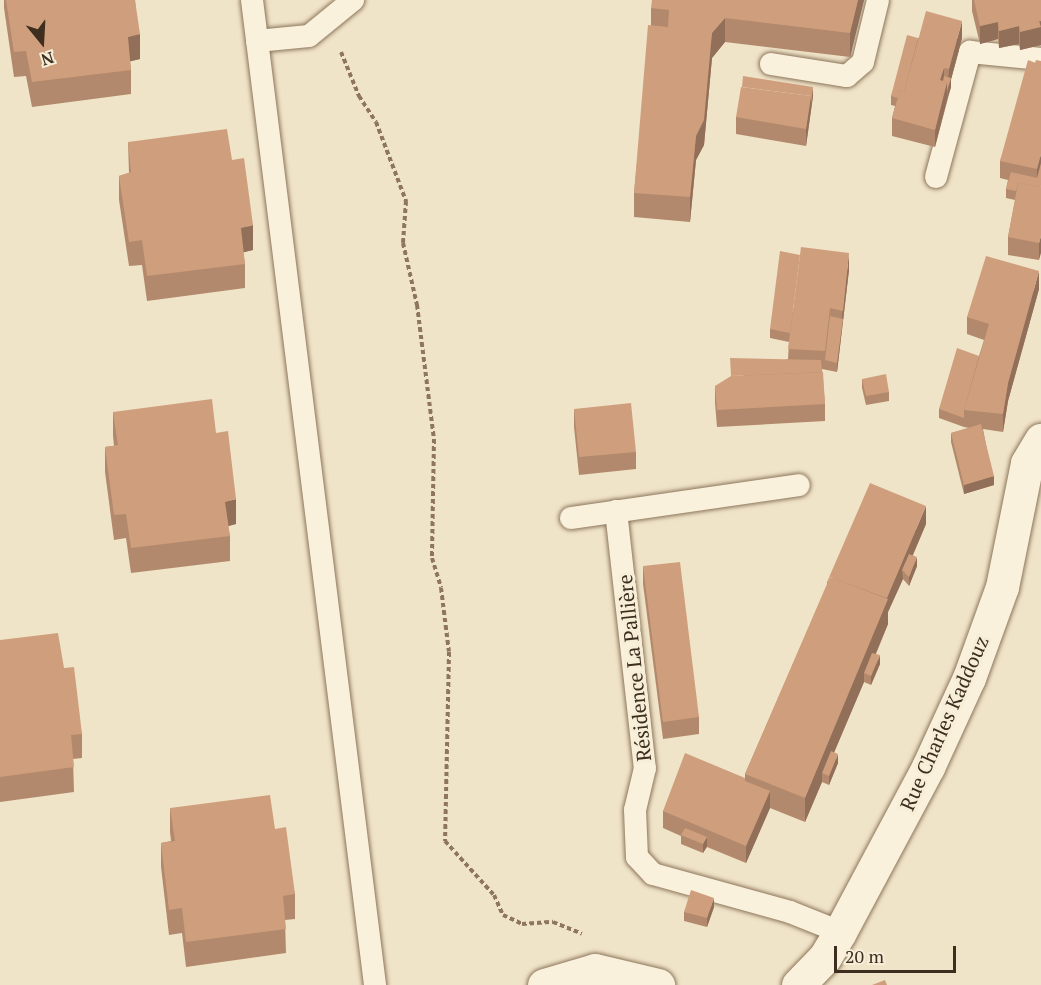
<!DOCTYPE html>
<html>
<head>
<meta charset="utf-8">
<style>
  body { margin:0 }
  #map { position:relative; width:1041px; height:985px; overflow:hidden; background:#f0e4c8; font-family:"PT Serif",serif }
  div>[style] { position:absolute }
  .path>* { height:4px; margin-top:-2px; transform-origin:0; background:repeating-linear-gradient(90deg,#8d765c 0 4.5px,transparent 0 7.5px) }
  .roads { filter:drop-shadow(0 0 2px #8d765c) drop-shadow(0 0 2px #8d765c) }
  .lane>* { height:22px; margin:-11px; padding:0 11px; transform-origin:11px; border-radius:11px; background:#faf1dc }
  .street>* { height:33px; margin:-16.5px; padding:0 16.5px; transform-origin:16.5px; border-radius:16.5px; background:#faf1dc }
  .wall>* { inset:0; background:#b2896c }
  .shaded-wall>* { inset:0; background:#916f58 }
  .building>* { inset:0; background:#cf9f7d }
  span { translate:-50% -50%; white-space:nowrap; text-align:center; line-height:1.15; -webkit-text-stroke:6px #f7eed8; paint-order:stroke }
  .street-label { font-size:20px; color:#3d2e20 }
  .north { position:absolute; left:12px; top:12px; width:60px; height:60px; -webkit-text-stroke:4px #f7eed8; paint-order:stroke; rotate:162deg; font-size:16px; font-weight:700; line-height:24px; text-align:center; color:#3d2e20 }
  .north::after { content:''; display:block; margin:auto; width:21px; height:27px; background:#3d2e20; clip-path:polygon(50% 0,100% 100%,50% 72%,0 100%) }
  .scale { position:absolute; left:834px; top:946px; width:122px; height:27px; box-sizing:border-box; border:3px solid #3d2e20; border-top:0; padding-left:8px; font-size:18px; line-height:21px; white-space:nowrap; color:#3d2e20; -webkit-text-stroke:4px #f7eed8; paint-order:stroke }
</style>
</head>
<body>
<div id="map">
  <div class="path">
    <div style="left:341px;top:52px;width:48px;rotate:67.8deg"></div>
    <div style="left:359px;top:96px;width:31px;rotate:57deg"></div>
    <div style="left:376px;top:122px;width:85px;rotate:69.2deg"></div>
    <div style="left:406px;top:201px;width:42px;rotate:94.1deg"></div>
    <div style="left:403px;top:243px;width:64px;rotate:77.3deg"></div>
    <div style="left:417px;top:305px;width:135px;rotate:82.8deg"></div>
    <div style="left:434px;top:439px;width:119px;rotate:91deg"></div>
    <div style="left:432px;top:558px;width:31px;rotate:73deg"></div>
    <div style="left:441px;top:588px;width:64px;rotate:82.9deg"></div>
    <div style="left:449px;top:652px;width:189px;rotate:91.2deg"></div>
    <div style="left:445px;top:841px;width:73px;rotate:47.8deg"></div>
    <div style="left:494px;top:895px;width:22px;rotate:66deg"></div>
    <div style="left:503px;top:915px;width:21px;rotate:25deg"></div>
    <div style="left:522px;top:924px;width:31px;rotate:-4deg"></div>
    <div style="left:553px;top:922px;width:31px;rotate:22deg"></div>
  </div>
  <div class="roads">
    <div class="lane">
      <div style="left:252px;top:0;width:993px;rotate:82.88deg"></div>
      <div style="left:257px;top:41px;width:52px;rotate:-5.5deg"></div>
      <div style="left:309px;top:36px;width:57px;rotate:-39.3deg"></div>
      <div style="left:771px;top:64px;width:77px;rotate:9deg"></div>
      <div style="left:847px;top:76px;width:21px;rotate:-41deg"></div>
      <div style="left:863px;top:62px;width:64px;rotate:-76.4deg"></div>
      <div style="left:936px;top:177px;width:130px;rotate:-74.8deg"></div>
      <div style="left:970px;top:52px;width:71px;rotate:5.6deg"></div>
      <div style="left:616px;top:511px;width:259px;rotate:83.6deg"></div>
      <div style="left:645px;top:768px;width:43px;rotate:103.4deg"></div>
      <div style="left:635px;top:810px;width:47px;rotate:87.6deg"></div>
      <div style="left:637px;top:857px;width:23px;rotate:47deg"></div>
      <div style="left:653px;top:874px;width:142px;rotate:15.5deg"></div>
      <div style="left:790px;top:912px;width:54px;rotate:21.8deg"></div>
      <div style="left:571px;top:518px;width:230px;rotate:-8.2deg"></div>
    </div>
    <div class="street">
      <div style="left:544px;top:985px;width:53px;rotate:-16.4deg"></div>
      <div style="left:595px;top:970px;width:65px;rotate:13.4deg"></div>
      <div style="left:798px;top:985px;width:39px;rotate:-46deg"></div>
      <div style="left:825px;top:957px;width:29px;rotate:-59deg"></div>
      <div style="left:840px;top:932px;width:187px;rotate:-61.9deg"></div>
      <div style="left:928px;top:767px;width:98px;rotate:-65.3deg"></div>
      <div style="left:969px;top:678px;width:97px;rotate:-70.1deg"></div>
      <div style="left:1002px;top:587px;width:126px;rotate:-78.6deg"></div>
      <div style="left:1027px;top:463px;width:27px;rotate:-59deg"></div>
    </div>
  </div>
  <div class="wall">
    <div style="clip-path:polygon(4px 0,135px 0,140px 59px,130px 61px,131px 70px,131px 94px,32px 107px,26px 76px,14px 77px,4px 8px)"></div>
    <div style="clip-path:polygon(864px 0,850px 57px,725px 42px,712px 58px,704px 145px,696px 160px,690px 222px,634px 217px,634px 193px,651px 25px,651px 8px)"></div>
    <div style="clip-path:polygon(972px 0,1041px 0,1041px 45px,1020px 50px,1019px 44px,999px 48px,998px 39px,980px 44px,972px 11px)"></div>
    <div style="clip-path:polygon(918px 38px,962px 38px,951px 79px,951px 87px,935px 147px,892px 136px,892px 118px,895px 106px,891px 105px,891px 96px)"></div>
    <div style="clip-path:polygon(1041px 61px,1039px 260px,1008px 255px,1008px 237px,1015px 200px,1006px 198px,1006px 189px,1008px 180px,1000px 178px,1000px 161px,1035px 63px)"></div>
    <div style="clip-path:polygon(813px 96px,806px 146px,736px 134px,736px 117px)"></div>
    <div style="clip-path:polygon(128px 142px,232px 160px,253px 250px,243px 252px,245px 264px,245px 288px,147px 301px,142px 265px,129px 266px,119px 200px,119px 176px,129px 173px)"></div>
    <div style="clip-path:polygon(849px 270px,837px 372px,822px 369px,825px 404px,825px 421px,717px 427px,715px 403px,715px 386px,788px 359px,789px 342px,770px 338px,770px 329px)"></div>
    <div style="clip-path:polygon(1039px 289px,1008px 401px,1003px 432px,983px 429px,994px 485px,964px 494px,951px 442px,951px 433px,969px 428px,964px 427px,939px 418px,939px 409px,979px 356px,984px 340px,967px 334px,967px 317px)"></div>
    <div style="clip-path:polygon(862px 379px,889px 392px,889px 401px,866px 405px,862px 388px)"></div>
    <div style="clip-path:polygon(574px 409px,636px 452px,636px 469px,579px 475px,574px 427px)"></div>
    <div style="clip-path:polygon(113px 412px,216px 433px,236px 524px,228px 526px,230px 536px,230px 561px,131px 573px,126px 538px,114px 540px,105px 472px,105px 447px,114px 446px,113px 436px)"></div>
    <div style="clip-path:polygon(926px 524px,913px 555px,917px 566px,909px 586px,903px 579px,888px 612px,888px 624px,876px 654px,880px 664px,871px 685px,864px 682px,834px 752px,838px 763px,829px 785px,822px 782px,805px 822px,770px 808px,746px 863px,707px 847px,703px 853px,681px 844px,681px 836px,663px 828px,663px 811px,745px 778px,745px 774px,827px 586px,827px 582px)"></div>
    <div style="clip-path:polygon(643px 566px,699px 717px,699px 734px,663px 739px,643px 584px)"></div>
    <div style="clip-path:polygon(0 640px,64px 668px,82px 734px,82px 758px,73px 759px,74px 792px,0 802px)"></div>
    <div style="clip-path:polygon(170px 808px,275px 829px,295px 894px,295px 919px,285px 920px,286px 953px,186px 967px,182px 933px,169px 935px,161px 867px,161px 843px,171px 841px,170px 832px)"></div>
    <div style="clip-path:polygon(714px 907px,707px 927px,684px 921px,684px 912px)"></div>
  </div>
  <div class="shaded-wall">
    <div style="clip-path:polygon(858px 0,864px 0,850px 57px,850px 33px)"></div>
    <div style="clip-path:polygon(725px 18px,725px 42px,712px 58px,704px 145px,696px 160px,690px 222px,690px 197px,696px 136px,712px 33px)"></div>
    <div style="clip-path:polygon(962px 21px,962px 38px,951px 79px,951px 87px,947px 100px,949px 69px)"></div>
    <div style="clip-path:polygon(1041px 21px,1041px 45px,1020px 50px,1020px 32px)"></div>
    <div style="clip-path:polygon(998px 22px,998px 39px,980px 44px,980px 26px)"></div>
    <div style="clip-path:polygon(1019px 26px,1019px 44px,999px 48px,999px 31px)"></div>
    <div style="clip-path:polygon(140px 34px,140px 59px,128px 62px,128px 37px)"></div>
    <div style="clip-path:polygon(944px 68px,944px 85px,940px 80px)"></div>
    <div style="clip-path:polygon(947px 82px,947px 100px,935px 147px,935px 130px)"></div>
    <div style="clip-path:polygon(813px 87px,813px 96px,806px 146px,806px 129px,811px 96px)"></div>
    <div style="clip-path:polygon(1041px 154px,1041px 172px,1037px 187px,1037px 169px)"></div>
    <div style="clip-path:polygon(253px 225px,253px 250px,241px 253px,241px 228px)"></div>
    <div style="clip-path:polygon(1041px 236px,1041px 253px,1039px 260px,1039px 243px)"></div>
    <div style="clip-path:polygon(849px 253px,849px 270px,837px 372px,837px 363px)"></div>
    <div style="clip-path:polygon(1039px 271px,1039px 289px,1008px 401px,1003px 432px,1003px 414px,1008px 383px)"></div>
    <div style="clip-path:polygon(994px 476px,994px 485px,964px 494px,964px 485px)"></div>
    <div style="clip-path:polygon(236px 499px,236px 524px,225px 527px,225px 502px)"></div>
    <div style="clip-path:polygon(926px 506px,926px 524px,905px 573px,902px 570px,903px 579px,888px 612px,888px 624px,867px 674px,864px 673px,864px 682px,825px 774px,822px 773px,822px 782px,805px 822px,805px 798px,883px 607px)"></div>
    <div style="clip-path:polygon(917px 557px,917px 566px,909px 586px,909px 577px)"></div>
    <div style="clip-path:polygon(880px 655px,880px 664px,871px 685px,871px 676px)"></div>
    <div style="clip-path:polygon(838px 754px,838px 763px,829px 785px,829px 776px)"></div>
    <div style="clip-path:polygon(770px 791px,770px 808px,746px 863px,746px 846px)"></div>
    <div style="clip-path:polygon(707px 837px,707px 846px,703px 853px,703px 844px)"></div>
    <div style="clip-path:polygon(714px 898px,714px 907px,707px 927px,707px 918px)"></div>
  </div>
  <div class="building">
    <div style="clip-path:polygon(6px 0,135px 0,140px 34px,128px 37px,131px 70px,32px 82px,26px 51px,14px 52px)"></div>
    <div style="clip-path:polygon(652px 0,858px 0,850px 33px,725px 18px,712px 33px,704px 120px,696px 136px,690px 197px,634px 193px,648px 25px,668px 27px,669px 10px,651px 8px)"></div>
    <div style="clip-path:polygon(974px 0,1041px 0,1041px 21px,1039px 21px,1041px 27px,1020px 32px,1019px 26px,999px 31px,998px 22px,980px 26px)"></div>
    <div style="clip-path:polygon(926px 11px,962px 21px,949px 69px,944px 68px,940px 80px,947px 82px,935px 130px,892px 118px,900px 90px,904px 92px)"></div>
    <div style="clip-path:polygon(907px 35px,918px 38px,904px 92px,900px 90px,898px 98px,891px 96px)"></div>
    <div style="clip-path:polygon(1028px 60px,1041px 65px,1041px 154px,1037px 169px,1000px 161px)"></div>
    <div style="clip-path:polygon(1036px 60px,1041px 61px,1041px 65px,1035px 63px)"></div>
    <div style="clip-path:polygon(743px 76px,813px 87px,811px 104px,811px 96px,742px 87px)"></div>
    <div style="clip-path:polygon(944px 76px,951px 78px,947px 91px,947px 82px,943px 81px)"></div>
    <div style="clip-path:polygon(741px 87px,811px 96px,806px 129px,736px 117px)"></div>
    <div style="clip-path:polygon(227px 129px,232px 160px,244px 158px,253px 225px,241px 228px,245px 264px,147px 276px,142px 240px,129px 242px,119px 176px,131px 172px,128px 142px)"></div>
    <div style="clip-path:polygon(1041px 163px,1041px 187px,1018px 183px,1016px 191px,1006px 189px,1011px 172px,1037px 178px)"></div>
    <div style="clip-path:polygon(1018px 183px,1041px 187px,1041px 236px,1039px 243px,1008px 237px)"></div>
    <div style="clip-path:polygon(801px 247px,849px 253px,843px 311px,830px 308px,825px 351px,788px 349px)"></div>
    <div style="clip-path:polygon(780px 251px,800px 255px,790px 333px,770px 329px)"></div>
    <div style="clip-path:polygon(986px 256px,1039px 271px,1008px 383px,1003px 414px,964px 410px,989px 324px,967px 317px)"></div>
    <div style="clip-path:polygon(830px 316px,843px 319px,837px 363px,825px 360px)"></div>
    <div style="clip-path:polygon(957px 348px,979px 356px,964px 410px,964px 418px,939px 409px)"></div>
    <div style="clip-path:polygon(730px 358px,821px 360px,822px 372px,731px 376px)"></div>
    <div style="clip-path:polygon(823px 372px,825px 404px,717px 410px,715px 386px,731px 376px)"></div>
    <div style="clip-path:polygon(886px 374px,889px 392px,866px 396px,862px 379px)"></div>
    <div style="clip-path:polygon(212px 399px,216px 433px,228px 431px,236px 499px,225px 502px,230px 536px,131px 548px,126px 514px,114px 515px,105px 447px,118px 445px,113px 412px)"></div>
    <div style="clip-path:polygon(631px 403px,636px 452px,579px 457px,574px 409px)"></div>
    <div style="clip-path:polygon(981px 424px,994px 476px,964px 485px,951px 433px)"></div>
    <div style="clip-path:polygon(870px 483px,926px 506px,887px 598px,830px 577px,828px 582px,827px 582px)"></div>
    <div style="clip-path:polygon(909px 554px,917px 557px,909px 577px,902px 570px)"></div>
    <div style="clip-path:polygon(680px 562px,699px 717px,663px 722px,643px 566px)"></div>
    <div style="clip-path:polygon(830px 577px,888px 599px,805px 798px,745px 774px)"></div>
    <div style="clip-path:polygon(58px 633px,64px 668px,74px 667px,82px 734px,71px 735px,74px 767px,0 777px,0 640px)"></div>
    <div style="clip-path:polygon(872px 653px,880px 655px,871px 676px,864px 673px)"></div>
    <div style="clip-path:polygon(831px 751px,838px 754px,829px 776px,822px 773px)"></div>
    <div style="clip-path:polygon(685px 753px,745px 778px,745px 781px,770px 791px,746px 846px,663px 811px)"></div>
    <div style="clip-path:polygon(270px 795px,275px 829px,286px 827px,295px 894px,283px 896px,286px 929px,186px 942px,182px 908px,169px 910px,161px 843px,175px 841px,170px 808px)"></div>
    <div style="clip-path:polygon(685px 828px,707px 837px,703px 844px,681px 835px)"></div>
    <div style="clip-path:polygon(691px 890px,714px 898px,707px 918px,684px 912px)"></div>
    <div style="clip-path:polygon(885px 980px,887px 985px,872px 985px)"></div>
  </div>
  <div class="street-label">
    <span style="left:634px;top:668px;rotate:-96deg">Résidence La Pallière</span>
    <span style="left:944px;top:723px;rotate:-66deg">Rue Charles Kaddouz</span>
  </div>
  <div class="north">N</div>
  <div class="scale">20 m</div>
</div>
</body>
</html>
